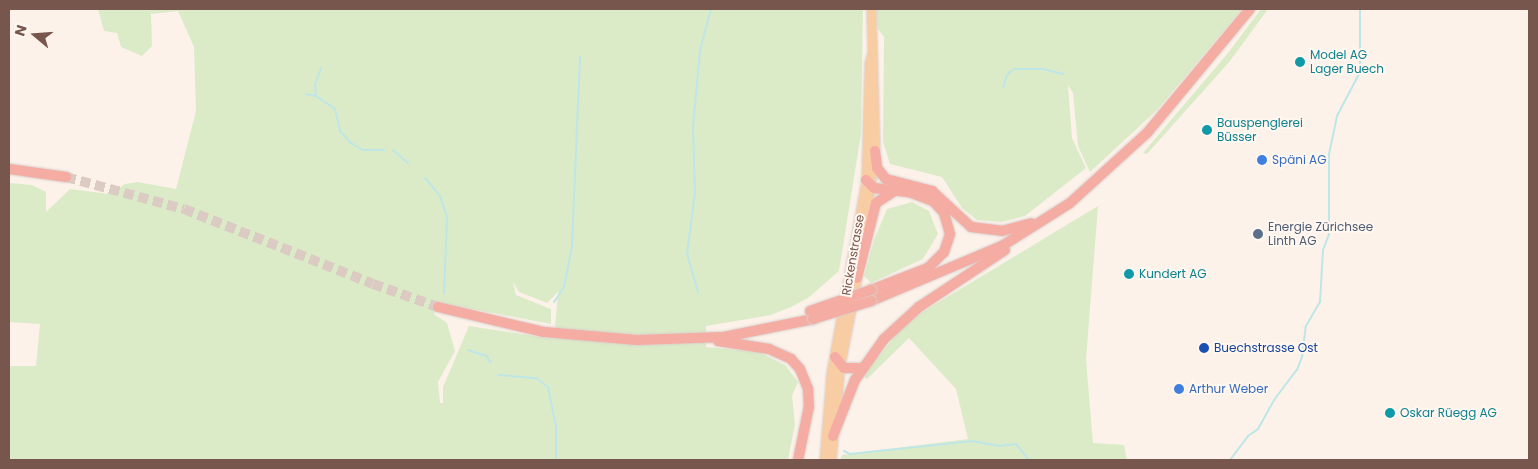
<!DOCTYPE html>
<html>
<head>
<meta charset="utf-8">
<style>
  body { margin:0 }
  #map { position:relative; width:1538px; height:469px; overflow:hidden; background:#fcf2ea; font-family:Poppins,sans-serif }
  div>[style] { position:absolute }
  .green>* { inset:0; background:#dbebc7 }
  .stream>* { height:2px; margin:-1px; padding:0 1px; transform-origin:1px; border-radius:1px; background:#bee6e7 }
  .highway-tunnel>* { height:10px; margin-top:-5px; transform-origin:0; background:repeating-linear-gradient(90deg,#dbcbc3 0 10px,transparent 0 15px) }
  .roads { filter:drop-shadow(0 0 1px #d9d0cd) drop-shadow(0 0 1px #d9d0cd) }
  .major>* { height:9px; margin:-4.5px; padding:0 4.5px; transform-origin:4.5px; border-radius:4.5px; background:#f9cda4 }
  .highway>* { height:10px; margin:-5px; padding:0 5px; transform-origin:5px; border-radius:5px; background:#f5aca2 }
  .bridges { filter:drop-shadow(0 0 1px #d9d0cd) drop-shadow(0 0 1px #d9d0cd) }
  .highway-bridge>* { height:10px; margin:-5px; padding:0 5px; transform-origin:5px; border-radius:5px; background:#f5aca2 }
  .dots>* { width:14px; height:14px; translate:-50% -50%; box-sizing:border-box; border:2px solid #fff7f0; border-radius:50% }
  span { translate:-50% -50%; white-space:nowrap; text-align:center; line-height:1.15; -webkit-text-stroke:4px #fff7f0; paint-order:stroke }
  .culture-label { font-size:12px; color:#0d838f }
  .left { translate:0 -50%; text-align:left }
  .shop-label { font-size:12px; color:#366cbe }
  .service-label { font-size:12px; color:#4e5e75 }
  .street-label { font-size:12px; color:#77564d }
  .transit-label { font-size:12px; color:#164399 }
  .frame { position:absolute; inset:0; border:10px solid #77564d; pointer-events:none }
  .north { position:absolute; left:10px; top:10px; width:50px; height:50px; -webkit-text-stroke:4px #fff7f0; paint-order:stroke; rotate:288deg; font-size:14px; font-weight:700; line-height:20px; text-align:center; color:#77564d }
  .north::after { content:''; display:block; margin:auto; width:18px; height:22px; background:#77564d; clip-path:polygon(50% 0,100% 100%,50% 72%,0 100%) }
</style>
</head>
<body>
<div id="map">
  <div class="green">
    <div style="clip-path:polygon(evenodd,98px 9px,863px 9px,861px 134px,839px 271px,808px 298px,791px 307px,771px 315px,706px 326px,706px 347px,759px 352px,785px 365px,798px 382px,792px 396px,795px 424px,788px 460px,9px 460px,9px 366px,36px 366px,40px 324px,9px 322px,9px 183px,32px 185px,46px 192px,46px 212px,70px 189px,110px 194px,125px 184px,138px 182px,176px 189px,196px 111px,194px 47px,178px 11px,151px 14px,152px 46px,142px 56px,121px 47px,117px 33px,104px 31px,98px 9px,513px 282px,519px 292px,547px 303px,558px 292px,554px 339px,469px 326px,443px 387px,443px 403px,440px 403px,438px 382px,455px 351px,447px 323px,434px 314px,435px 302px,551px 324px,551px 309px,516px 295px,513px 282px)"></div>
    <div style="clip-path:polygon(876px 9px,1242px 9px,1157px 110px,1090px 172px,1078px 146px,1073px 93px,1068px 85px,1072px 138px,1086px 168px,1025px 216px,1001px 222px,977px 220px,962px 208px,942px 177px,890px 164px,883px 142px,884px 37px,878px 29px)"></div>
    <div style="clip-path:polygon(1261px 9px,1268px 9px,1230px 61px,1147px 154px,1143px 153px,1228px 53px)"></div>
    <div style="clip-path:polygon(912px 202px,929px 211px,938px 234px,923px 259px,871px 283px,864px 276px,874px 240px,887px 209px)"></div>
    <div style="clip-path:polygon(1098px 206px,1086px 359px,1093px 443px,1124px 445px,1127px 460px,840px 460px,842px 455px,968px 439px,956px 389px,909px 338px,867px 379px,863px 375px,901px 329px,924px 311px)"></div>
  </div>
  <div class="stream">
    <div style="left:1003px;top:88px;width:14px;rotate:-73deg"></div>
    <div style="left:1007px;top:75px;width:9px;rotate:-41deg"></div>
    <div style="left:1014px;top:69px;width:29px"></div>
    <div style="left:1043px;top:69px;width:21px;rotate:14deg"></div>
    <div style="left:306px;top:94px;width:10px;rotate:11deg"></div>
    <div style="left:316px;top:96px;width:23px;rotate:34deg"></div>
    <div style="left:335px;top:109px;width:23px;rotate:77deg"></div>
    <div style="left:340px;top:131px;width:16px;rotate:47deg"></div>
    <div style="left:351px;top:143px;width:14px;rotate:30deg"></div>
    <div style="left:363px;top:150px;width:21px"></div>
    <div style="left:316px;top:96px;width:12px;rotate:-95deg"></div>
    <div style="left:315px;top:84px;width:17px;rotate:-69deg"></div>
    <div style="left:393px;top:150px;width:20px;rotate:41deg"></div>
    <div style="left:425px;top:178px;width:23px;rotate:50deg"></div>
    <div style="left:440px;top:196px;width:21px;rotate:71deg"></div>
    <div style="left:447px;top:216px;width:77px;rotate:92.2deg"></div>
    <div style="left:698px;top:292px;width:40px;rotate:-106deg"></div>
    <div style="left:687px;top:254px;width:62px;rotate:-82.5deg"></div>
    <div style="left:695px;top:193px;width:66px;rotate:-91.7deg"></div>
    <div style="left:693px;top:127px;width:77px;rotate:-84.8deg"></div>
    <div style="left:700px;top:50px;width:42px;rotate:-75deg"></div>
    <div style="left:554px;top:302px;width:18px;rotate:-56deg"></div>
    <div style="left:564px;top:287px;width:41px;rotate:-78.7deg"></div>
    <div style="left:572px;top:247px;width:191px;rotate:-87.6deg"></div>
    <div style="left:468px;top:350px;width:20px;rotate:18deg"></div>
    <div style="left:487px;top:356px;width:7px;rotate:63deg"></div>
    <div style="left:499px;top:375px;width:37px;rotate:5deg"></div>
    <div style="left:536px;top:378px;width:15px;rotate:37deg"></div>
    <div style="left:548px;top:387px;width:41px;rotate:78.7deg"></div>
    <div style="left:556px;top:427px;width:33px;rotate:90deg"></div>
    <div style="left:844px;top:451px;width:7px;rotate:27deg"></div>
    <div style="left:850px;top:454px;width:123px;rotate:-6.1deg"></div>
    <div style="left:972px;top:441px;width:27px;rotate:10deg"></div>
    <div style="left:999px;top:446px;width:17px;rotate:-7deg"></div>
    <div style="left:1016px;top:444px;width:21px;rotate:51deg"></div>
    <div style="left:1230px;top:460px;width:30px;rotate:-53deg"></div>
    <div style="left:1248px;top:436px;width:12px;rotate:-35deg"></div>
    <div style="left:1258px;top:429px;width:33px;rotate:-61deg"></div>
    <div style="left:1274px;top:400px;width:38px;rotate:-53deg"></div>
    <div style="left:1297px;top:370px;width:14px;rotate:-69deg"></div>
    <div style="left:1302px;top:357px;width:31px;rotate:-83deg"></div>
    <div style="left:1306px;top:326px;width:28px;rotate:-60deg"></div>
    <div style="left:1320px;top:302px;width:52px;rotate:-86.7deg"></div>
    <div style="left:1323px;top:250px;width:17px;rotate:-69deg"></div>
    <div style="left:1329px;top:234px;width:80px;rotate:-90deg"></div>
    <div style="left:1329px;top:154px;width:39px;rotate:-78deg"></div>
    <div style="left:1337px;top:116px;width:50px;rotate:-62.4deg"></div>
    <div style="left:1360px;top:72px;width:63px;rotate:-90deg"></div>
  </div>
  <div class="highway-tunnel">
    <div style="left:66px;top:177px;width:122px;rotate:15.2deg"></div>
    <div style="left:184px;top:209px;width:203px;rotate:21.6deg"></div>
    <div style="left:373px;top:284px;width:69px;rotate:19.5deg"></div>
  </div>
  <div class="roads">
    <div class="major">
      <div style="left:863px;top:237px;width:87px;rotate:-82.1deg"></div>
      <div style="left:875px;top:151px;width:142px;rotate:-91.6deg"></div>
      <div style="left:824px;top:460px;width:87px;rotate:-85.4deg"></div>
      <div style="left:831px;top:373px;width:196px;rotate:-79.7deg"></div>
      <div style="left:866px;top:180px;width:116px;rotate:-88.5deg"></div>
      <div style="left:869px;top:64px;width:11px;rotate:-75deg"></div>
      <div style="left:831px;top:460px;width:95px;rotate:-84.6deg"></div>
      <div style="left:840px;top:365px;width:95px;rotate:-79deg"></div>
    </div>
    <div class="highway">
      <div style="left:875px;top:151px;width:17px;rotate:83deg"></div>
      <div style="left:877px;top:168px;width:14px;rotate:51deg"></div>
      <div style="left:886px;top:179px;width:48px;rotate:14.6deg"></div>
      <div style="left:932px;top:191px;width:53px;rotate:42.7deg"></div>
      <div style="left:971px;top:227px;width:31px;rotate:7deg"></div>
      <div style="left:1002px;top:231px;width:30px;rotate:-15deg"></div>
      <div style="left:9px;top:169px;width:58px;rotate:8deg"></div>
      <div style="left:866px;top:180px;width:11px;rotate:45deg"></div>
      <div style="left:874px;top:188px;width:38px;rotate:7deg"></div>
      <div style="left:912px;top:193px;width:22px;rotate:21deg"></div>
      <div style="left:933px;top:201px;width:16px;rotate:47deg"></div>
      <div style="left:944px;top:213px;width:22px;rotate:74deg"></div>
      <div style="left:950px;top:234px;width:19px;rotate:108deg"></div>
      <div style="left:944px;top:252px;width:23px;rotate:135deg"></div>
      <div style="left:928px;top:268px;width:61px;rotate:158.9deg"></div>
      <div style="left:857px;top:278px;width:77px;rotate:-75.8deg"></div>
      <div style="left:876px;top:203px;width:20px;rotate:-33deg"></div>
      <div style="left:871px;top:301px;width:142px;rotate:-22.8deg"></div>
      <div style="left:1002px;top:246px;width:80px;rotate:-32.3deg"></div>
      <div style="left:1070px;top:203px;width:104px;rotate:-42.3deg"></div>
      <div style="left:1147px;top:133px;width:161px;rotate:-50.3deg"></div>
      <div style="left:438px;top:307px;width:109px;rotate:13.3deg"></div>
      <div style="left:544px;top:332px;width:93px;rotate:4.9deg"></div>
      <div style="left:637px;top:340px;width:87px;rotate:-2deg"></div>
      <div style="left:724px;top:337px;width:91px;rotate:-11.4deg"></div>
      <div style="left:718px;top:341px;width:52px;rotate:8.9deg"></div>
      <div style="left:769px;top:349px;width:24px;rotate:24deg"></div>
      <div style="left:791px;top:359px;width:13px;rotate:48deg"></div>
      <div style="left:800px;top:369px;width:22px;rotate:68deg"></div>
      <div style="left:808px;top:389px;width:17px;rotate:87deg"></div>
      <div style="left:809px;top:406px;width:55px;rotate:101.5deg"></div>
      <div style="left:835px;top:357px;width:14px;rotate:51deg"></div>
      <div style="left:844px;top:368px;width:17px"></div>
      <div style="left:833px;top:436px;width:60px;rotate:-68.6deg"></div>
      <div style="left:855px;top:380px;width:50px;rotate:-54.7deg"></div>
      <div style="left:884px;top:339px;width:47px;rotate:-42.4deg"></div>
      <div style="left:919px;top:307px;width:103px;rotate:-33.5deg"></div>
    </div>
  </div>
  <div class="bridges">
    <div class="highway-bridge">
      <div style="left:810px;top:311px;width:65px;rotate:-19deg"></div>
      <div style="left:813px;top:319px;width:61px;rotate:-17.2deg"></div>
    </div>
  </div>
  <div class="dots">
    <div style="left:1300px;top:62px;background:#0f9aa8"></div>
    <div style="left:1207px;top:130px;background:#0f9aa8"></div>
    <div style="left:1262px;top:160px;background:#3f7fe0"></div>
    <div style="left:1258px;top:234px;background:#5c6f8a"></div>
    <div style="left:1129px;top:274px;background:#0f9aa8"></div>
    <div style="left:1204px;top:348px;background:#1a4fb4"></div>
    <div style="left:1179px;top:389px;background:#3f7fe0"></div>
    <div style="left:1390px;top:413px;background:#0f9aa8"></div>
  </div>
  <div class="culture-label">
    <span class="left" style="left:1310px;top:62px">Model AG<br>Lager Buech</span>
    <span class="left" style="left:1217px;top:130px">Bauspenglerei<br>Büsser</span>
    <span class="left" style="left:1139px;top:274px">Kundert AG</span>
    <span class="left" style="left:1400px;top:413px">Oskar Rüegg AG</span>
  </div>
  <div class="shop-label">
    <span class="left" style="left:1272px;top:160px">Späni AG</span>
    <span class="left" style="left:1189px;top:389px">Arthur Weber</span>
  </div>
  <div class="service-label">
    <span class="left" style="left:1268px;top:234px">Energie Zürichsee<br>Linth AG</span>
  </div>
  <div class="street-label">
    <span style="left:853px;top:255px;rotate:-80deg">Rickenstrasse</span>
  </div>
  <div class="transit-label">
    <span class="left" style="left:1214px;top:348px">Buechstrasse Ost</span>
  </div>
  <div class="frame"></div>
  <div class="north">N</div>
</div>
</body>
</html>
